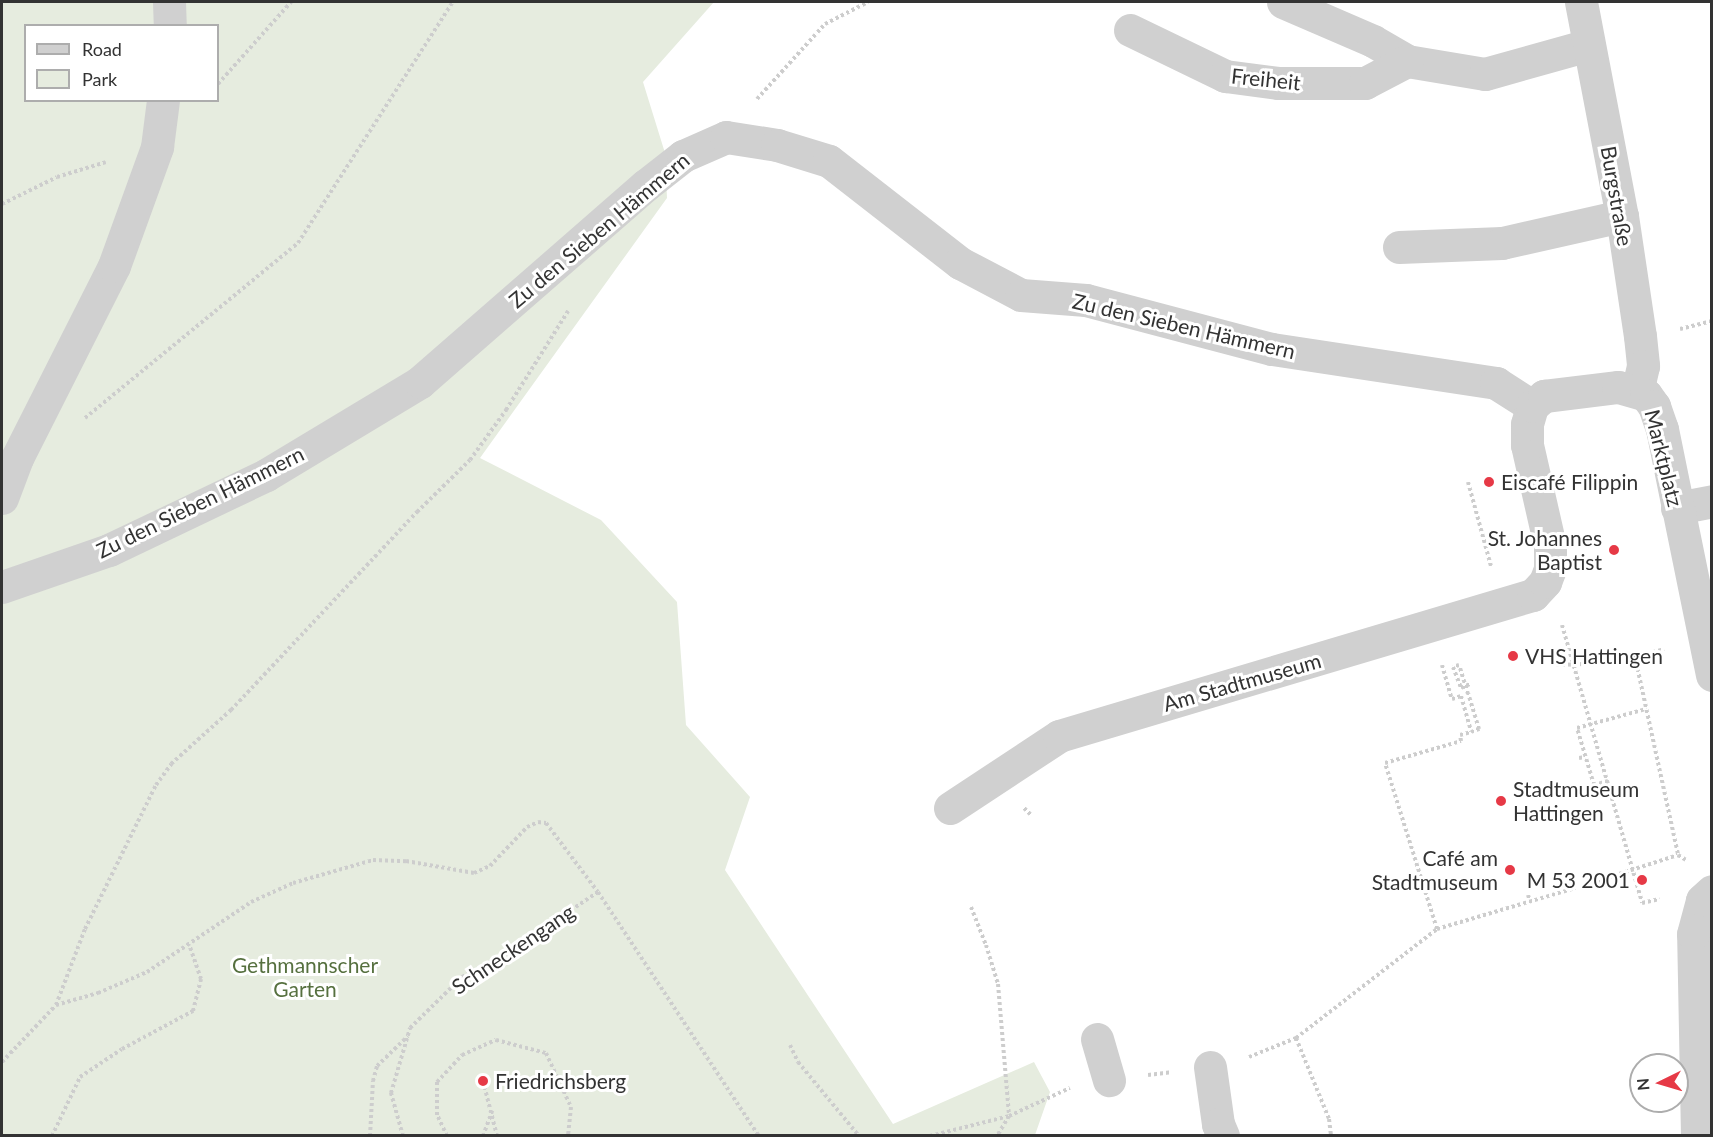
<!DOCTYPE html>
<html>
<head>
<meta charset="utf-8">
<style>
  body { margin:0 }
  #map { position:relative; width:1713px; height:1137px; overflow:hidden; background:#fff; font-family:Lato,sans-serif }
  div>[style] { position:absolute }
  .green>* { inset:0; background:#e6ecdf }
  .path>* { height:4px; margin-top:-2px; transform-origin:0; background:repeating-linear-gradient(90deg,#cdcdcd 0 3px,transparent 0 6px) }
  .minor>* { height:33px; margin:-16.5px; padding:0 16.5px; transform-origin:16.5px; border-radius:16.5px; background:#d0d0d0 }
  .dots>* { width:16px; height:16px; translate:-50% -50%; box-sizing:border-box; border:3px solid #fff; border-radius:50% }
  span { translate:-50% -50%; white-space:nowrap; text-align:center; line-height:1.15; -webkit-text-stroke:6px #fff; paint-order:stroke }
  .street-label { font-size:21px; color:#333 }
  .poi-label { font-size:21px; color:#333 }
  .left { translate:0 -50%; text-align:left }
  .right { translate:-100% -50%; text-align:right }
  .park-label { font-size:21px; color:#56703f }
  .frame { position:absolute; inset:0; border:3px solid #333; pointer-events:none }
  .legend { position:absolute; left:24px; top:24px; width:195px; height:78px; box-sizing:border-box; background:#fff; border:2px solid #adadad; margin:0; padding:8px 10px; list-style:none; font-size:18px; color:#333 }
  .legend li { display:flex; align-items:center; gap:12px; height:30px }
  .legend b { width:30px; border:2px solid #adadad }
  .north { position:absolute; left:1629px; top:1053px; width:60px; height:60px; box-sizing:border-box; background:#fff; border:2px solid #adadad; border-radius:50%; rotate:265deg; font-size:16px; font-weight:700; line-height:24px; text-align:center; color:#333 }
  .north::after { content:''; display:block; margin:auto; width:21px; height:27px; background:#e63946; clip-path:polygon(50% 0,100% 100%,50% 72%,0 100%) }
</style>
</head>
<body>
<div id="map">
  <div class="green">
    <div style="clip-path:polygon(evenodd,2px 2px,714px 2px,643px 82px,665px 153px,667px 198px,480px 458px,601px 520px,677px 602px,686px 725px,750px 797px,725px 870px,893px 1124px,1034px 1062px,1050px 1092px,1035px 1135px,2px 1136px,2px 2px,26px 26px,218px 26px,218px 100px,26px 100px,26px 26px)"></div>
  </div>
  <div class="path">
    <div style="left:218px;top:84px;width:110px;rotate:-48.3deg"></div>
    <div style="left:757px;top:99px;width:101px;rotate:-47.8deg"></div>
    <div style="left:825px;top:24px;width:48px;rotate:-27.1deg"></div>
    <div style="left:2px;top:204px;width:61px;rotate:-26.1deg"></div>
    <div style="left:57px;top:177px;width:51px;rotate:-17deg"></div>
    <div style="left:1680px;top:329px;width:33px;rotate:-14deg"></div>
    <div style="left:85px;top:418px;width:276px;rotate:-39.4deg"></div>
    <div style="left:298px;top:243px;width:287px;rotate:-57.3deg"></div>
    <div style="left:1468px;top:482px;width:87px;rotate:74.7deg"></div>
    <div style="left:1562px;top:625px;width:289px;rotate:73.9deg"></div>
    <div style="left:1642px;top:903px;width:18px;rotate:-13deg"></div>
    <div style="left:1635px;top:651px;width:6px;rotate:90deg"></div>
    <div style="left:1635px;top:657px;width:30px;rotate:-15deg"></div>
    <div style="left:1550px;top:664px;width:24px;rotate:2deg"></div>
    <div style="left:1574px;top:665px;width:62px;rotate:-7.5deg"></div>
    <div style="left:1635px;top:657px;width:203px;rotate:77.7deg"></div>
    <div style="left:1442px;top:665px;width:35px;rotate:74deg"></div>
    <div style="left:1452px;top:699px;width:9px;rotate:-18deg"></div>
    <div style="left:1461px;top:696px;width:37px;rotate:74deg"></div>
    <div style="left:1471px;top:732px;width:9px;rotate:-21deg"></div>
    <div style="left:1479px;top:729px;width:37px;rotate:-107deg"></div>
    <div style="left:1468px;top:694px;width:30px;rotate:-107deg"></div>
    <div style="left:1459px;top:665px;width:6px;rotate:162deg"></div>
    <div style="left:1453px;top:667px;width:22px;rotate:69deg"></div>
    <div style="left:1461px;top:688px;width:10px;rotate:-24deg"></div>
    <div style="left:1579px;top:758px;width:6px;rotate:-9deg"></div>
    <div style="left:1711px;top:779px;width:1px"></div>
    <div style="left:1608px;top:781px;width:15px;rotate:164deg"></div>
    <div style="left:1594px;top:785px;width:59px;rotate:-106.6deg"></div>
    <div style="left:1577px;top:728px;width:72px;rotate:-15.4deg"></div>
    <div style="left:1024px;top:808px;width:11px;rotate:45deg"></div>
    <div style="left:1591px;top:883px;width:91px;rotate:-17.8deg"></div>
    <div style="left:1678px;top:855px;width:9px;rotate:32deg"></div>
    <div style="left:1528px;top:895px;width:6px;rotate:72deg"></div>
    <div style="left:971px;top:907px;width:41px;rotate:68.5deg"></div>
    <div style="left:986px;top:945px;width:41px;rotate:72.9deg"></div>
    <div style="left:998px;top:984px;width:132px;rotate:85.2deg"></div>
    <div style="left:1009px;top:1116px;width:23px;rotate:121deg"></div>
    <div style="left:1437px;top:929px;width:174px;rotate:-107.4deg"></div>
    <div style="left:1385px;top:763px;width:79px;rotate:-16.1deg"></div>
    <div style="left:1461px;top:741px;width:6px;rotate:-99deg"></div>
    <div style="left:1460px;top:735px;width:11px;rotate:-15deg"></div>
    <div style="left:56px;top:1005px;width:44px;rotate:-15.9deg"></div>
    <div style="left:98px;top:993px;width:53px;rotate:-23.2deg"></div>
    <div style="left:147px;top:972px;width:125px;rotate:-33.9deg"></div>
    <div style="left:251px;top:902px;width:46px;rotate:-24.3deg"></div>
    <div style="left:293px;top:883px;width:83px;rotate:-16deg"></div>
    <div style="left:373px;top:860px;width:33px;rotate:2deg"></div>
    <div style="left:406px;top:861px;width:69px;rotate:10deg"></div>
    <div style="left:474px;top:873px;width:17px;rotate:-24deg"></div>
    <div style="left:490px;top:866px;width:54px;rotate:-46.5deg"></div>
    <div style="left:527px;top:827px;width:12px;rotate:-24deg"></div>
    <div style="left:538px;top:822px;width:8px;rotate:7deg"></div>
    <div style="left:546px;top:823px;width:86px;rotate:53deg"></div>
    <div style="left:598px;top:892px;width:292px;rotate:56.6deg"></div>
    <div style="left:1296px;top:1038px;width:87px;rotate:67.8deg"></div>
    <div style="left:1329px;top:1119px;width:17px;rotate:83deg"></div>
    <div style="left:790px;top:1045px;width:19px;rotate:65deg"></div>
    <div style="left:798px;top:1062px;width:96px;rotate:50.5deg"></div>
    <div style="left:1249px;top:1057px;width:51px;rotate:-22deg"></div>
    <div style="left:1296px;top:1038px;width:178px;rotate:-37.7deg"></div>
    <div style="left:1437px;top:929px;width:144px;rotate:-16.5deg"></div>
    <div style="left:2px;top:1062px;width:79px;rotate:-46.5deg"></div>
    <div style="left:56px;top:1005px;width:81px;rotate:-69.1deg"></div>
    <div style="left:85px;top:929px;width:161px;rotate:-63.8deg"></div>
    <div style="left:156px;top:785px;width:26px;rotate:-54deg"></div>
    <div style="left:171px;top:764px;width:81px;rotate:-42deg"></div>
    <div style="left:231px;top:710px;width:272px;rotate:-46.8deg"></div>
    <div style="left:417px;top:512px;width:74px;rotate:-44.5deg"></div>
    <div style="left:470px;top:460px;width:62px;rotate:-54.2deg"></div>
    <div style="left:506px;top:410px;width:117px;rotate:-57.9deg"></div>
    <div style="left:1148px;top:1075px;width:23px;rotate:-7deg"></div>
    <div style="left:483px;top:1081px;width:57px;rotate:75.7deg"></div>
    <div style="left:52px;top:1136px;width:65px;rotate:-64.6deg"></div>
    <div style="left:80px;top:1077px;width:50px;rotate:-33.7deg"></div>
    <div style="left:122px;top:1049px;width:81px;rotate:-28.2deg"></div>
    <div style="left:193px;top:1011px;width:33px;rotate:-76deg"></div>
    <div style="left:201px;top:979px;width:36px;rotate:-109deg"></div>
    <div style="left:370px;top:1136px;width:55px;rotate:-86.9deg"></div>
    <div style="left:373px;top:1081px;width:16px;rotate:-75deg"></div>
    <div style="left:377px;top:1066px;width:43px;rotate:-44.1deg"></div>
    <div style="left:403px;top:1136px;width:45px;rotate:-105.6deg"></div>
    <div style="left:391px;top:1093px;width:68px;rotate:-73.7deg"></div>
    <div style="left:410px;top:1028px;width:73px;rotate:-44.4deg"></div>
    <div style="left:462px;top:977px;width:50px;rotate:-27.6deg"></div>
    <div style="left:506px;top:954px;width:111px;rotate:-34deg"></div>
    <div style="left:447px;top:1136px;width:23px;rotate:-115deg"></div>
    <div style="left:437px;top:1115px;width:33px;rotate:-90deg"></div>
    <div style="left:437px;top:1082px;width:37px;rotate:-47deg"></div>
    <div style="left:462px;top:1055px;width:37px;rotate:-24deg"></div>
    <div style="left:496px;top:1040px;width:52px;rotate:14.6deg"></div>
    <div style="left:546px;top:1053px;width:60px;rotate:65.2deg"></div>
    <div style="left:571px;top:1107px;width:29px;rotate:96deg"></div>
    <div style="left:483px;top:1136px;width:27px;rotate:-70deg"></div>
    <div style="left:930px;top:1136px;width:81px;rotate:-14.2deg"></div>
    <div style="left:1009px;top:1116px;width:67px;rotate:-24.7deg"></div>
  </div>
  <div class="minor">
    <div style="left:169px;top:2px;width:24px;rotate:88deg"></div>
    <div style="left:1283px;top:2px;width:98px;rotate:23.4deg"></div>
    <div style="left:1373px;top:41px;width:39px;rotate:30deg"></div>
    <div style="left:1407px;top:61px;width:79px;rotate:9.5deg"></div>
    <div style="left:1485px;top:74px;width:107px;rotate:-15.7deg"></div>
    <div style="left:1581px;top:2px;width:218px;rotate:79.2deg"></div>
    <div style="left:1622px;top:216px;width:121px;rotate:81.5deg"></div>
    <div style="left:1640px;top:336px;width:30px;rotate:84deg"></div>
    <div style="left:1643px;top:366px;width:26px;rotate:103deg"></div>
    <div style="left:1130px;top:30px;width:106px;rotate:25.8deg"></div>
    <div style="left:1225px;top:76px;width:53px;rotate:7.5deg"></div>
    <div style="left:1278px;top:83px;width:87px"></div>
    <div style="left:1365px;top:83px;width:47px;rotate:-27.6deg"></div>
    <div style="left:1399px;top:247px;width:103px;rotate:-2.2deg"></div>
    <div style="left:1502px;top:243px;width:123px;rotate:-12.7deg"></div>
    <div style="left:2px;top:498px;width:43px;rotate:-69.4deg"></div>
    <div style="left:17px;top:458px;width:215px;rotate:-63.2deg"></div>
    <div style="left:114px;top:266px;width:127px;rotate:-70.1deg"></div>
    <div style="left:157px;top:147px;width:47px;rotate:-82.7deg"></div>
    <div style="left:1677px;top:508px;width:36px;rotate:-11deg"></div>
    <div style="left:2px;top:587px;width:113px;rotate:-19.1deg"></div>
    <div style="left:109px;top:550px;width:174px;rotate:-25.5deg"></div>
    <div style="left:266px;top:475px;width:180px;rotate:-31.1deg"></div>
    <div style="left:420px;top:382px;width:300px;rotate:-41.1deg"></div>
    <div style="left:646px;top:185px;width:47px;rotate:-38.1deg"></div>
    <div style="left:683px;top:156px;width:47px;rotate:-23.8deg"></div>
    <div style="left:726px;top:137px;width:52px;rotate:8.9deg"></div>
    <div style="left:777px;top:145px;width:54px;rotate:17.1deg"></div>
    <div style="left:829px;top:161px;width:166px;rotate:37.9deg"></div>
    <div style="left:960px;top:263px;width:69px;rotate:27.7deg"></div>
    <div style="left:1021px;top:295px;width:65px;rotate:4.4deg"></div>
    <div style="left:1086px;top:300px;width:192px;rotate:14.8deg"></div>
    <div style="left:1272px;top:349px;width:227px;rotate:8.6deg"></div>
    <div style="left:1496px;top:383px;width:43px;rotate:32.6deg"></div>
    <div style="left:950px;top:808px;width:131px;rotate:-33.4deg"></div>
    <div style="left:1059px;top:736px;width:495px;rotate:-16.6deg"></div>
    <div style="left:1533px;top:595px;width:18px;rotate:-47deg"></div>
    <div style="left:1545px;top:582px;width:14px;rotate:-69deg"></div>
    <div style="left:1550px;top:569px;width:23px;rotate:-90deg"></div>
    <div style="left:1550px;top:546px;width:104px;rotate:-102.8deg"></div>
    <div style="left:1527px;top:445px;width:21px;rotate:-90deg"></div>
    <div style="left:1527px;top:424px;width:19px;rotate:-74deg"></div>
    <div style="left:1532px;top:406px;width:16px;rotate:-40deg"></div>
    <div style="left:1544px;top:396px;width:75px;rotate:-6.9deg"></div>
    <div style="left:1618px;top:387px;width:29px;rotate:16deg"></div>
    <div style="left:1646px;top:395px;width:14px;rotate:54deg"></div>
    <div style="left:1654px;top:406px;width:24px;rotate:71deg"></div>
    <div style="left:1662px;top:429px;width:251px;rotate:78.5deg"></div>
    <div style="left:1097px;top:1039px;width:43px;rotate:73.7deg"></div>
    <div style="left:1210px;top:1067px;width:58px;rotate:82deg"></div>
    <div style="left:1218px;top:1124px;width:13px;rotate:67deg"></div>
    <div style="left:1697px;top:1136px;width:202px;rotate:-91.1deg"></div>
    <div style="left:1693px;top:934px;width:35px;rotate:-75deg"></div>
    <div style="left:1702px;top:900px;width:13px;rotate:-42deg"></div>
  </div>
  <div class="dots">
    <div style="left:1489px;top:482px;background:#e63946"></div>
    <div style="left:1614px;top:550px;background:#e63946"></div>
    <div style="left:1513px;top:656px;background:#e63946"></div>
    <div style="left:1501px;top:801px;background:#e63946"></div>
    <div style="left:1510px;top:870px;background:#e63946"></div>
    <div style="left:1642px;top:880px;background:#e63946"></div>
    <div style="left:483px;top:1081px;background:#e63946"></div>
  </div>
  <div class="street-label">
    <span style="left:1266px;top:79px;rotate:6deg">Freiheit</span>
    <span style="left:1617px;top:196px;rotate:80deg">Burgstraße</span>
    <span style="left:599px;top:230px;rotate:-40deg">Zu den Sieben Hämmern</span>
    <span style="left:1184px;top:326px;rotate:13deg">Zu den Sieben Hämmern</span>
    <span style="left:1664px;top:458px;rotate:76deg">Marktplatz</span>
    <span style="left:200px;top:502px;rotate:-26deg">Zu den Sieben Hämmern</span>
    <span style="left:1242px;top:682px;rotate:-16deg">Am Stadtmuseum</span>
    <span style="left:513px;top:949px;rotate:-34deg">Schneckengang</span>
  </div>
  <div class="poi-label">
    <span class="left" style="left:1501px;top:482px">Eiscafé Filippin</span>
    <span class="right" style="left:1602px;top:550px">St. Johannes<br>Baptist</span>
    <span class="left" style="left:1525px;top:656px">VHS Hattingen</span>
    <span class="left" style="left:1513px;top:801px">Stadtmuseum<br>Hattingen</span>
    <span class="right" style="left:1498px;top:870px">Café am<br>Stadtmuseum</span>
    <span class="right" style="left:1630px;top:880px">M 53 2001</span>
    <span class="left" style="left:495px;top:1081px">Friedrichsberg</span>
  </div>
  <div class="park-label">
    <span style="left:305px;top:977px">Gethmannscher<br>Garten</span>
  </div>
  <div class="frame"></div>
  <ul class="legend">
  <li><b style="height:8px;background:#d0d0d0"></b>Road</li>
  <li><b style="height:16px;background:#e6ecdf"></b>Park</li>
  </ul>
  <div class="north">N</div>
</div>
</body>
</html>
